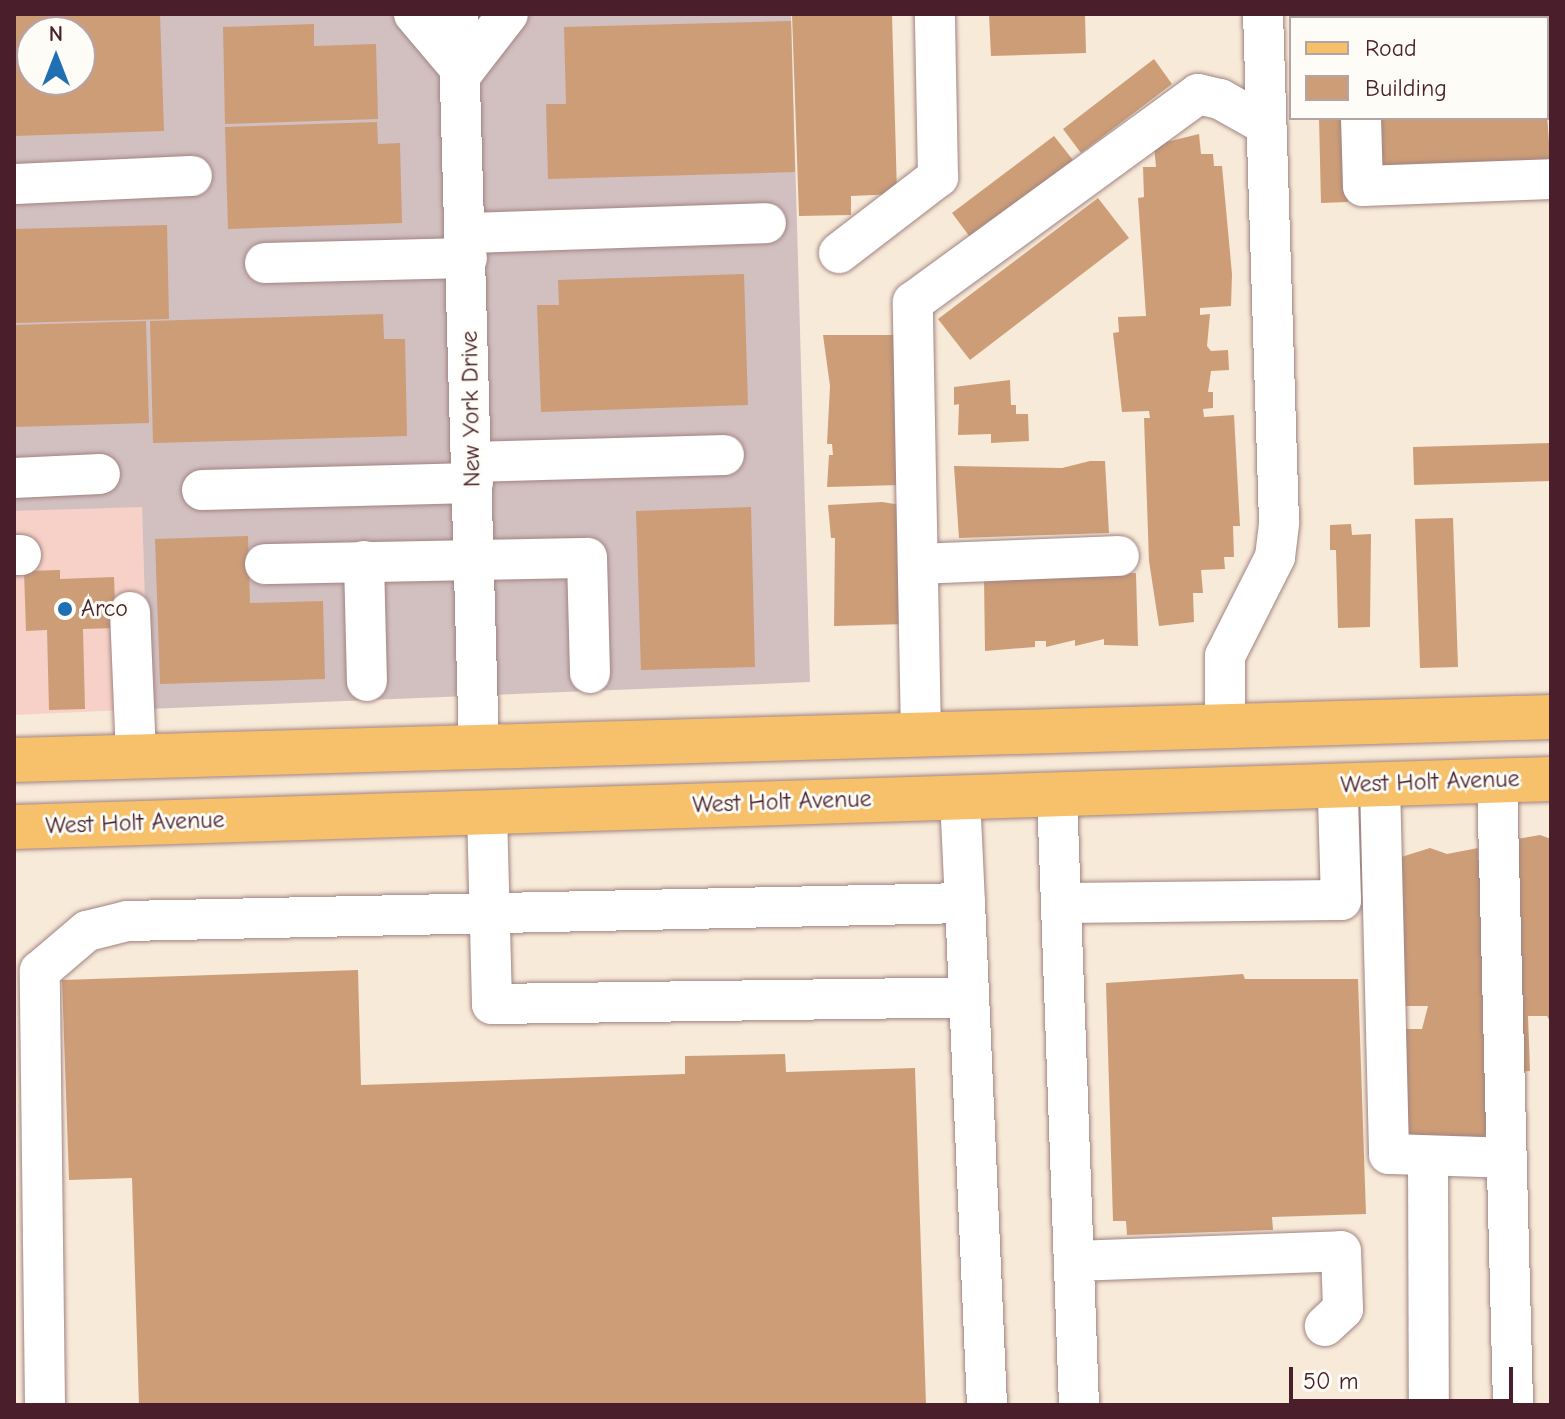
<!DOCTYPE html>
<html>
<head>
<meta charset="utf-8">
<style>
  body { margin:0 }
  #map { position:relative; width:1565px; height:1419px; overflow:hidden; background:#f8ead8; font-family:"Comic Neue",sans-serif }
  div>[style] { position:absolute }
  .built>* { inset:0; background:#f7d1c7 }
  .industrial>* { inset:0; background:#d2bfc0 }
  .building>* { inset:0; background:#cc9d77 }
  .roads { filter:drop-shadow(0 0 2px #a18482) drop-shadow(0 0 2px #a18482) }
  .minor>* { height:40px; margin:-20px; padding:0 20px; transform-origin:20px; border-radius:20px; background:#fff }
  .major>* { height:44px; margin:-22px; padding:0 22px; transform-origin:22px; border-radius:22px; background:#f7c06b }
  .dots>* { width:22px; height:22px; translate:-50% -50%; box-sizing:border-box; border:4px solid #fdfcf7; border-radius:50% }
  span { translate:-50% -50%; white-space:nowrap; text-align:center; line-height:1.15; -webkit-text-stroke:6px #fdfcf7; paint-order:stroke }
  .street-label { font-size:24px; color:#4a1f2b }
  .poi-label { font-size:24px; color:#4a1f2b }
  .left { translate:0 -50%; text-align:left }
  .frame { position:absolute; inset:0; border:16px solid #4a1f2b; pointer-events:none }
  .legend { position:absolute; left:1289px; top:16px; width:260px; height:104px; box-sizing:border-box; background:#fdfcf7; border:2px solid #b5a4a5; margin:0; padding:10px 14px; list-style:none; font-size:24px; color:#4a1f2b }
  .legend li { display:flex; align-items:center; gap:16px; height:40px }
  .legend b { width:40px; border:2px solid #b5a4a5 }
  .north { position:absolute; left:16px; top:16px; width:80px; height:80px; box-sizing:border-box; background:#fdfcf7; border:2px solid #b5a4a5; border-radius:50%; rotate:0deg; font-size:22px; font-weight:700; line-height:32px; text-align:center; color:#4a1f2b }
  .north::after { content:''; display:block; margin:auto; width:28px; height:36px; background:#1f6fb2; clip-path:polygon(50% 0,100% 100%,50% 72%,0 100%) }
  .scale { position:absolute; left:1289px; top:1367px; width:224px; height:36px; box-sizing:border-box; border:4px solid #4a1f2b; border-top:0; padding-left:10px; font-size:24px; line-height:28px; white-space:nowrap; color:#4a1f2b; -webkit-text-stroke:6px #fdfcf7; paint-order:stroke }
</style>
</head>
<body>
<div id="map">
  <div class="built">
    <div style="clip-path:polygon(142px 506px,148px 709px,14px 715px,14px 511px)"></div>
  </div>
  <div class="industrial">
    <div style="clip-path:polygon(evenodd,14px 14px,791px 14px,810px 682px,148px 709px,142px 507px,14px 511px,14px 14px,32px 32px,80px 32px,80px 80px,32px 80px,32px 32px)"></div>
  </div>
  <div class="building">
    <div style="clip-path:polygon(evenodd,14px 14px,160px 14px,164px 131px,14px 136px,14px 14px,32px 32px,80px 32px,80px 80px,32px 80px,32px 32px)"></div>
    <div style="clip-path:polygon(792px 14px,892px 14px,897px 194px,851px 196px,851px 215px,799px 216px)"></div>
    <div style="clip-path:polygon(989px 14px,1085px 14px,1086px 53px,991px 56px)"></div>
    <div style="clip-path:polygon(1377px 14px,1402px 14px,1403px 18px,1377px 18px)"></div>
    <div style="clip-path:polygon(1415px 14px,1472px 14px,1472px 18px,1415px 18px)"></div>
    <div style="clip-path:polygon(1480px 14px,1551px 14px,1551px 43px,1547px 18px)"></div>
    <div style="clip-path:polygon(791px 21px,795px 172px,548px 179px,546px 104px,566px 104px,564px 27px)"></div>
    <div style="clip-path:polygon(314px 24px,314px 46px,376px 44px,378px 119px,225px 124px,223px 27px)"></div>
    <div style="clip-path:polygon(1154px 59px,1172px 84px,1081px 153px,1063px 129px)"></div>
    <div style="clip-path:polygon(1547px 114px,1551px 170px,1382px 175px,1380px 118px)"></div>
    <div style="clip-path:polygon(1319px 118px,1346px 118px,1348px 202px,1321px 203px)"></div>
    <div style="clip-path:polygon(377px 122px,378px 144px,400px 143px,402px 223px,228px 229px,225px 127px)"></div>
    <div style="clip-path:polygon(1199px 134px,1201px 154px,1213px 154px,1214px 166px,1222px 166px,1232px 274px,1231px 306px,1200px 308px,1200px 315px,1210px 314px,1207px 346px,1211px 351px,1228px 350px,1229px 370px,1211px 371px,1208px 392px,1213px 392px,1213px 408px,1203px 409px,1204px 417px,1234px 415px,1240px 526px,1233px 526px,1234px 557px,1224px 557px,1225px 569px,1201px 570px,1203px 593px,1193px 593px,1194px 622px,1159px 626px,1149px 561px,1144px 418px,1150px 418px,1149px 411px,1122px 412px,1113px 333px,1119px 332px,1118px 317px,1146px 316px,1138px 198px,1144px 197px,1143px 167px,1156px 167px,1154px 145px)"></div>
    <div style="clip-path:polygon(1054px 136px,1073px 160px,970px 237px,952px 213px)"></div>
    <div style="clip-path:polygon(1098px 198px,1129px 238px,970px 360px,938px 319px)"></div>
    <div style="clip-path:polygon(167px 225px,169px 319px,14px 323px,14px 229px)"></div>
    <div style="clip-path:polygon(744px 274px,748px 405px,541px 412px,537px 305px,559px 305px,558px 280px)"></div>
    <div style="clip-path:polygon(383px 314px,384px 339px,405px 339px,407px 436px,153px 443px,150px 321px)"></div>
    <div style="clip-path:polygon(146px 321px,149px 423px,14px 427px,14px 325px)"></div>
    <div style="clip-path:polygon(823px 335px,896px 335px,900px 485px,827px 487px,829px 455px,833px 455px,832px 444px,827px 444px,830px 386px)"></div>
    <div style="clip-path:polygon(1010px 380px,1011px 405px,1016px 405px,1016px 414px,1028px 414px,1029px 441px,991px 443px,991px 434px,958px 435px,959px 404px,954px 405px,954px 387px)"></div>
    <div style="clip-path:polygon(1551px 443px,1551px 481px,1414px 485px,1413px 447px)"></div>
    <div style="clip-path:polygon(1090px 461px,1105px 461px,1109px 533px,959px 538px,954px 466px,1062px 468px)"></div>
    <div style="clip-path:polygon(882px 502px,901px 505px,906px 624px,834px 626px,835px 538px,831px 538px,828px 505px)"></div>
    <div style="clip-path:polygon(751px 507px,755px 667px,641px 670px,636px 511px)"></div>
    <div style="clip-path:polygon(1453px 518px,1458px 667px,1420px 668px,1415px 519px)"></div>
    <div style="clip-path:polygon(1351px 524px,1352px 535px,1371px 534px,1370px 627px,1338px 628px,1336px 550px,1330px 550px,1330px 525px)"></div>
    <div style="clip-path:polygon(248px 536px,250px 603px,323px 601px,325px 679px,160px 684px,155px 539px)"></div>
    <div style="clip-path:polygon(60px 570px,60px 579px,114px 577px,116px 628px,83px 629px,85px 709px,49px 710px,47px 630px,26px 631px,24px 571px)"></div>
    <div style="clip-path:polygon(1136px 573px,1138px 646px,1104px 645px,1104px 639px,1075px 646px,1075px 640px,1046px 647px,1046px 641px,1035px 641px,1035px 647px,985px 651px,984px 577px)"></div>
    <div style="clip-path:polygon(1540px 835px,1551px 839px,1551px 1023px,1547px 1016px,1528px 1016px,1530px 1071px,1519px 1072px,1511px 840px)"></div>
    <div style="clip-path:polygon(1430px 848px,1447px 854px,1478px 848px,1478px 860px,1484px 860px,1490px 1131px,1481px 1138px,1409px 1136px,1400px 1029px,1422px 1029px,1428px 1006px,1400px 1006px,1395px 859px)"></div>
    <div style="clip-path:polygon(358px 970px,361px 1085px,685px 1074px,685px 1056px,785px 1054px,786px 1072px,915px 1068px,926px 1405px,139px 1405px,132px 1178px,69px 1180px,62px 980px)"></div>
    <div style="clip-path:polygon(1243px 974px,1245px 979px,1358px 979px,1366px 1214px,1272px 1217px,1273px 1230px,1127px 1235px,1126px 1221px,1113px 1221px,1106px 983px)"></div>
  </div>
  <div class="roads">
    <div class="minor">
      <div style="left:414px;top:14px;width:76px;rotate:49.8deg"></div>
      <div style="left:458px;top:14px;width:733px;rotate:88.36deg"></div>
      <div style="left:1357px;top:14px;width:4px;rotate:76deg"></div>
      <div style="left:463px;top:72px;width:73px;rotate:-52.2deg"></div>
      <div style="left:1361px;top:118px;width:68px;rotate:88.3deg"></div>
      <div style="left:1363px;top:186px;width:188px;rotate:-2.1deg"></div>
      <div style="left:14px;top:184px;width:178px;rotate:-2.6deg"></div>
      <div style="left:467px;top:233px;width:299px;rotate:-1.9deg"></div>
      <div style="left:839px;top:253px;width:125px;rotate:-37.5deg"></div>
      <div style="left:938px;top:177px;width:163px;rotate:-91.1deg"></div>
      <div style="left:265px;top:263px;width:202px;rotate:-1.4deg"></div>
      <div style="left:472px;top:462px;width:252px;rotate:-1.6deg"></div>
      <div style="left:14px;top:478px;width:86px;rotate:-2.7deg"></div>
      <div style="left:202px;top:490px;width:271px;rotate:-1.5deg"></div>
      <div style="left:14px;top:555px;width:7px"></div>
      <div style="left:364px;top:561px;width:120px;rotate:88.6deg"></div>
      <div style="left:265px;top:564px;width:322px;rotate:-1.1deg"></div>
      <div style="left:587px;top:558px;width:115px;rotate:88.5deg"></div>
      <div style="left:918px;top:564px;width:201px;rotate:-2.3deg"></div>
      <div style="left:130px;top:612px;width:144px;rotate:87.6deg"></div>
      <div style="left:1225px;top:728px;width:72px;rotate:-90deg"></div>
      <div style="left:1225px;top:656px;width:111px;rotate:-63.2deg"></div>
      <div style="left:1275px;top:557px;width:35px;rotate:-83deg"></div>
      <div style="left:1279px;top:522px;width:508px;rotate:-91.8deg"></div>
      <div style="left:921px;top:735px;width:433px;rotate:-91.1deg"></div>
      <div style="left:913px;top:302px;width:353px;rotate:-36.1deg"></div>
      <div style="left:1198px;top:94px;width:23px;rotate:13deg"></div>
      <div style="left:1220px;top:99px;width:53px;rotate:29.5deg"></div>
      <div style="left:1497px;top:780px;width:625px;rotate:88.53deg"></div>
      <div style="left:1380px;top:784px;width:370px;rotate:88.6deg"></div>
      <div style="left:1389px;top:1154px;width:118px;rotate:1.9deg"></div>
      <div style="left:1057px;top:794px;width:611px;rotate:87.94deg"></div>
      <div style="left:960px;top:797px;width:106px;rotate:87.3deg"></div>
      <div style="left:487px;top:812px;width:192px;rotate:88.5deg"></div>
      <div style="left:492px;top:1004px;width:477px;rotate:-0.8deg"></div>
      <div style="left:1061px;top:903px;width:280px;rotate:-0.6deg"></div>
      <div style="left:1341px;top:900px;width:102px;rotate:-91.7deg"></div>
      <div style="left:1428px;top:1159px;width:246px;rotate:89.8deg"></div>
      <div style="left:1074px;top:1261px;width:267px;rotate:-2.1deg"></div>
      <div style="left:1341px;top:1251px;width:58px;rotate:88deg"></div>
      <div style="left:1343px;top:1309px;width:25px;rotate:137deg"></div>
      <div style="left:45px;top:1405px;width:434px;rotate:-90.7deg"></div>
      <div style="left:40px;top:971px;width:62px;rotate:-40.4deg"></div>
      <div style="left:87px;top:931px;width:41px;rotate:-14deg"></div>
      <div style="left:127px;top:921px;width:838px;rotate:-1.23deg"></div>
      <div style="left:965px;top:903px;width:502px;rotate:87.49deg"></div>
    </div>
    <div class="major">
      <div style="left:14px;top:760px;width:1538px;rotate:-1.6deg"></div>
      <div style="left:14px;top:827px;width:1538px;rotate:-1.79deg"></div>
    </div>
  </div>
  <div class="dots">
    <div style="left:65px;top:609px;background:#1f6fb2"></div>
  </div>
  <div class="street-label">
    <span style="left:471px;top:409px;rotate:-91deg">New York Drive</span>
    <span style="left:1430px;top:782px;rotate:-2deg">West Holt Avenue</span>
    <span style="left:782px;top:802px;rotate:-2deg">West Holt Avenue</span>
    <span style="left:135px;top:823px;rotate:-2deg">West Holt Avenue</span>
  </div>
  <div class="poi-label">
    <span class="left" style="left:81px;top:609px">Arco</span>
  </div>
  <div class="frame"></div>
  <ul class="legend">
  <li><b style="height:10px;background:#f7c06b"></b>Road</li>
  <li><b style="height:22px;background:#cc9d77"></b>Building</li>
  </ul>
  <div class="north">N</div>
  <div class="scale">50 m</div>
</div>
</body>
</html>
